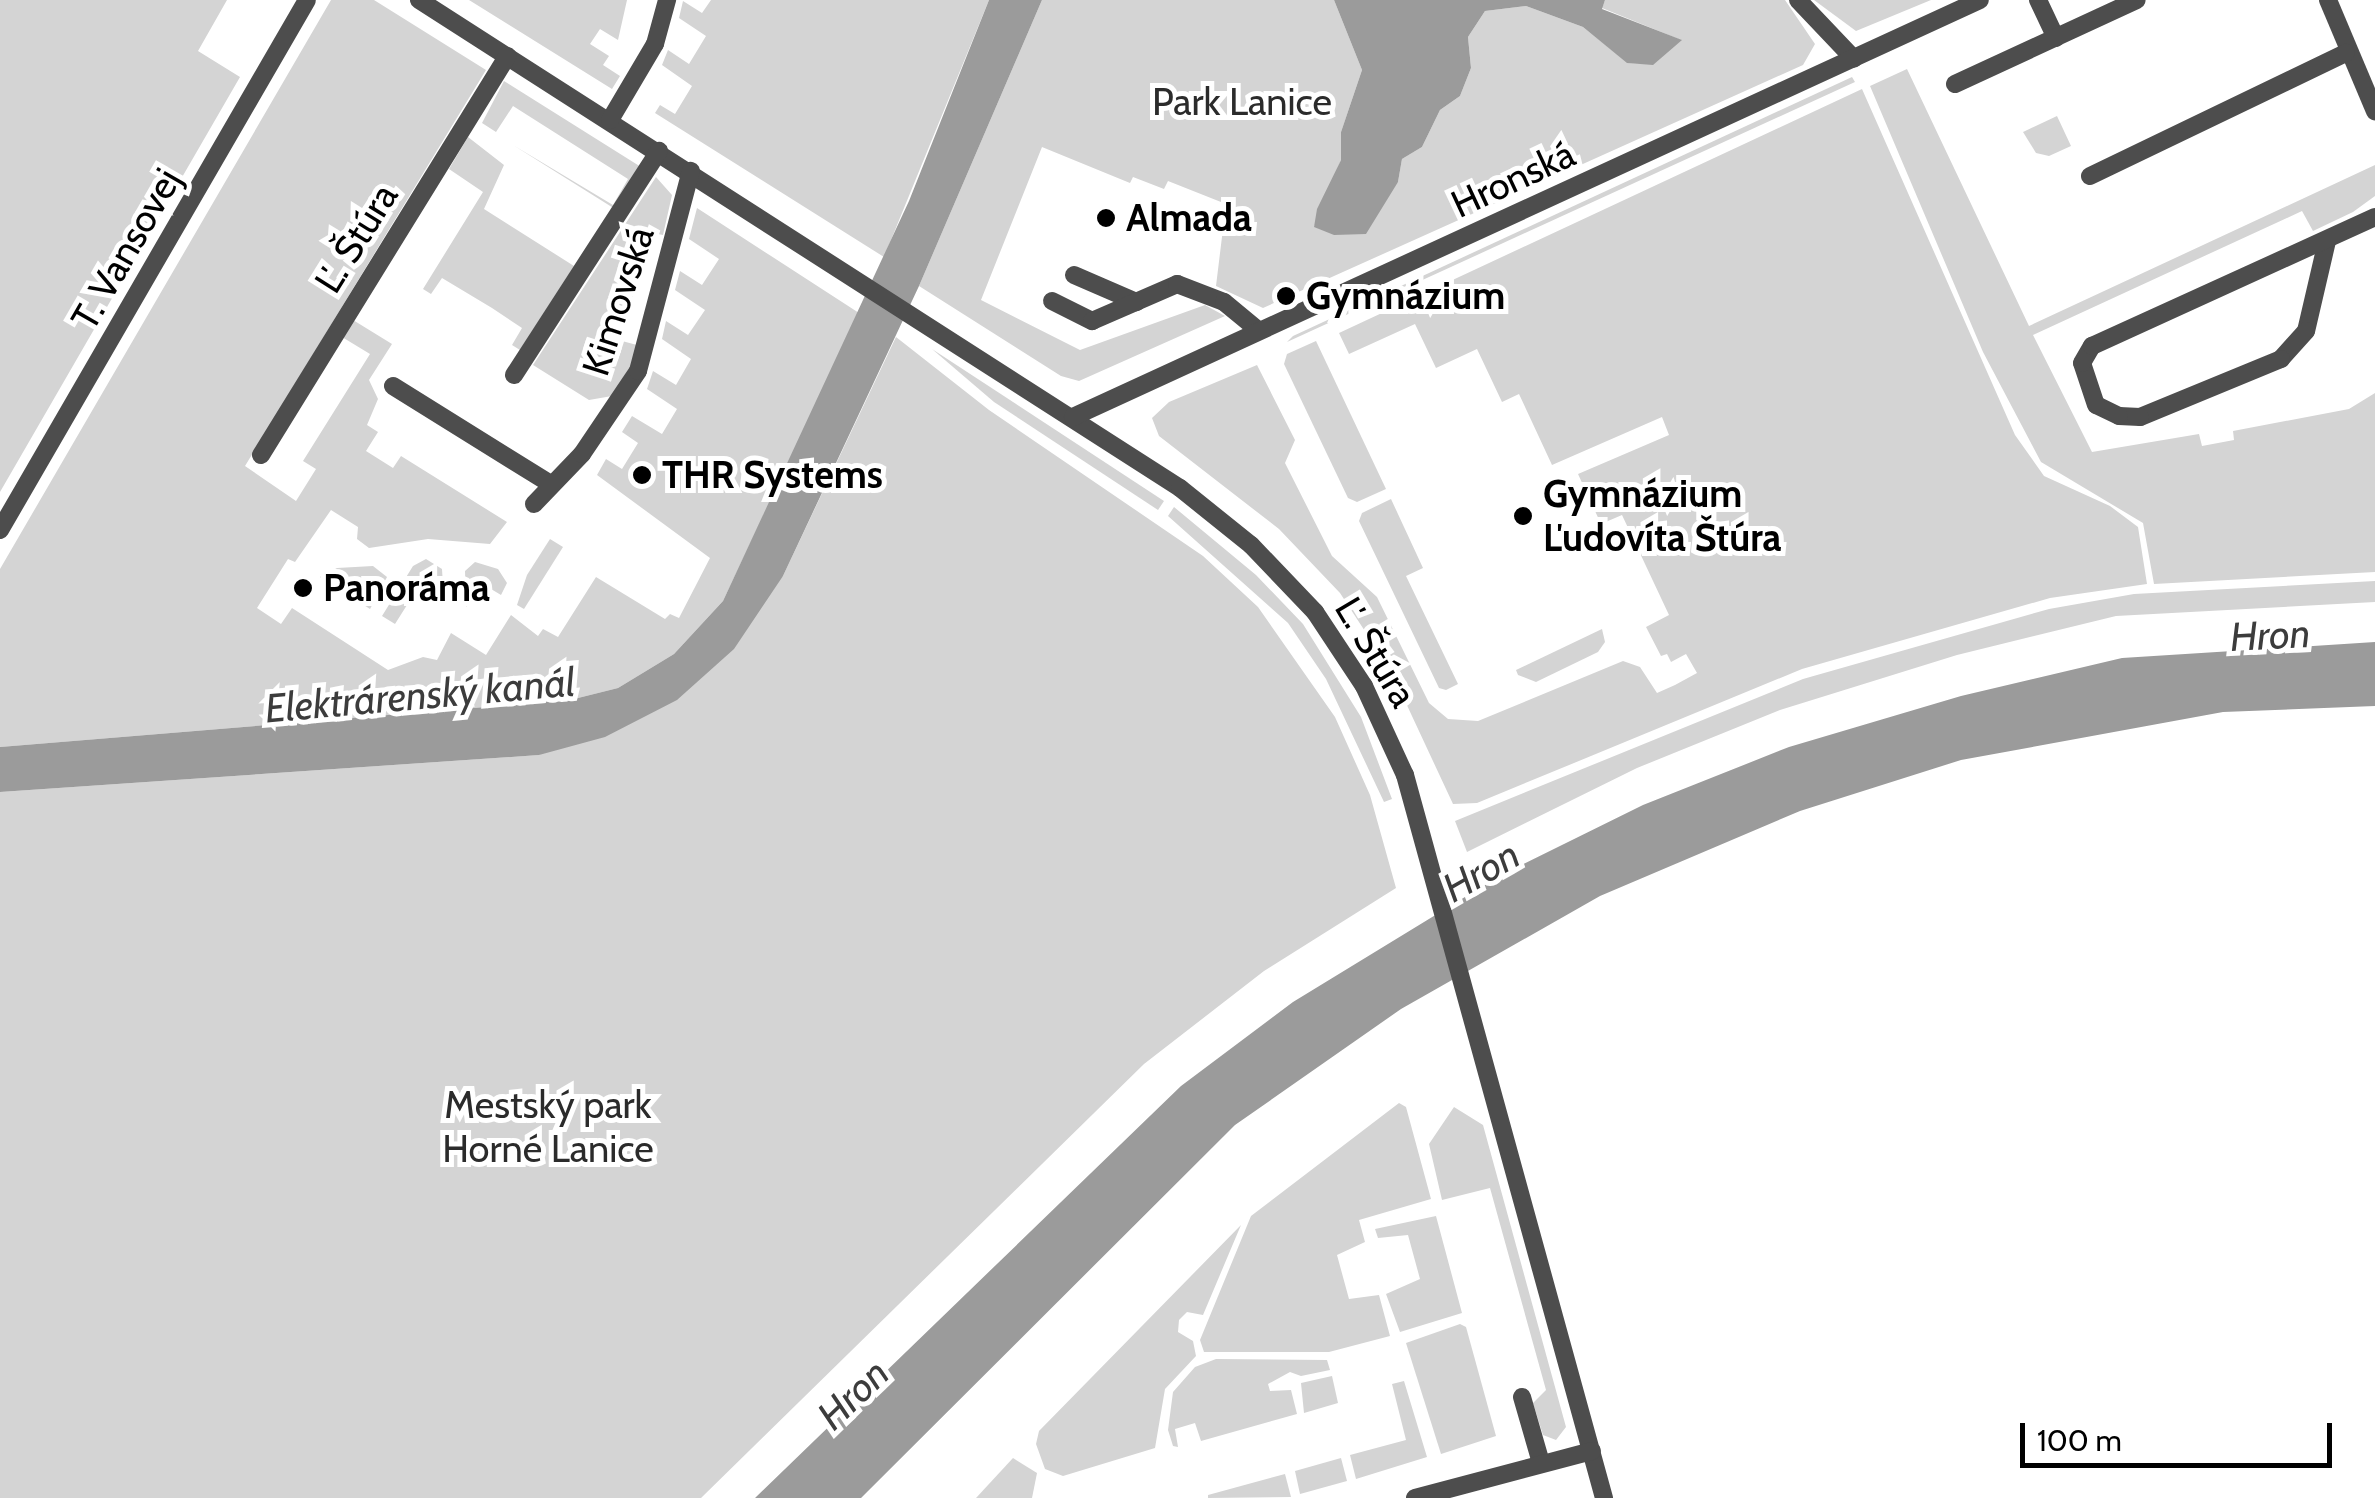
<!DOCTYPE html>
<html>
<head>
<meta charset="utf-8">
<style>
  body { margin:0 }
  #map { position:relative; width:2375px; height:1498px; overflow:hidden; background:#fff; font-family:Cabin,sans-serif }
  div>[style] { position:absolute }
  .green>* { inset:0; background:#d4d4d4 }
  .water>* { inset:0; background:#9b9b9b }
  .minor>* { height:18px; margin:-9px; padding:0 9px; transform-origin:9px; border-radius:9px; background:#4d4d4d }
  .dots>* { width:28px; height:28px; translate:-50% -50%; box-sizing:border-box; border:5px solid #fff; border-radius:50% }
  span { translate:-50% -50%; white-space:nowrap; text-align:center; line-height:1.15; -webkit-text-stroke:10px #fff; paint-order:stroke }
  .park-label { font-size:38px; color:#2b2b2b }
  .street-label { font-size:38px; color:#000 }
  .poi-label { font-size:38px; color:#000; font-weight:700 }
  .left { translate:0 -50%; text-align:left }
  .water-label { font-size:40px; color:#3c3c3c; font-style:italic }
  .scale { position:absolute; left:2020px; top:1423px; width:312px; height:45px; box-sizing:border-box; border:5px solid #000; border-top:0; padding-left:12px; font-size:30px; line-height:35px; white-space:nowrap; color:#000; -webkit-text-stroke:8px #fff; paint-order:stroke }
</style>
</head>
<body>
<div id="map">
  <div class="green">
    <div style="clip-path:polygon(0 0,227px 0,198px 51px,240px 77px,0 492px)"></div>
    <div style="clip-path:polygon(331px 0,374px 0,486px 70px,245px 466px,296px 501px,316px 469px,303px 461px,370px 354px,342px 337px,353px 320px,392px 344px,369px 380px,378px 399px,367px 425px,378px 432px,366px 451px,393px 468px,401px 456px,507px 522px,490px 544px,428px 539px,369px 548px,357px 539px,358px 527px,331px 510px,295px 562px,288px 559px,257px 608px,281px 624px,292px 608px,388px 670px,423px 657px,437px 660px,451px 633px,486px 655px,511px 615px,538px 636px,543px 629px,558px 637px,596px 577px,665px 619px,670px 614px,679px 618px,710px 558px,597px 475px,606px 459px,622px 469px,638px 443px,622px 432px,632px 416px,662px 434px,677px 409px,647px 389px,653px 371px,676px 385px,691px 359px,662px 339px,666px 321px,688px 335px,705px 310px,675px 290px,680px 271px,702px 285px,719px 259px,689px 239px,697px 208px,859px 313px,723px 601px,674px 654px,618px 688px,570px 700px,0 747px,0 569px)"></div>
    <div style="clip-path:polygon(469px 0,627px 0,618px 40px,600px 29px,590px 44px,609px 56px,603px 65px,620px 76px,612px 89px)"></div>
    <div style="clip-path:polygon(711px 0,989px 0,884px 257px,655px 113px,660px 105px,675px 114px,692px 86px,662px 65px,668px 50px,689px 64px,706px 36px,679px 18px,683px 1px,702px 13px)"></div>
    <div style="clip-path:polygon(1042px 0,1334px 0,1362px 70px,1341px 132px,1341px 160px,1314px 227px,1398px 182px,1402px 159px,1422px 147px,1440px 110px,1460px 96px,1471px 68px,1468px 37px,1485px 11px,1526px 6px,1583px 27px,1628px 63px,1653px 64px,1681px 40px,1602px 8px,1605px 0,1785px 0,1815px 44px,1803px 65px,1263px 308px,1216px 286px,1226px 204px,1168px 181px,1164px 189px,1133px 177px,1130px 183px,1042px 147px,981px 300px,1080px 350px,1205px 305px,1225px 316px,1079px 381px,1061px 376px,919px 286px)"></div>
    <div style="clip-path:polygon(1814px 0,1931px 0,1856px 31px)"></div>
    <div style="clip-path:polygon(1907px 69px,2029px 326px,2375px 165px,2375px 196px,2353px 212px,2313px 231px,2302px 211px,2033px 335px,2092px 452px,2199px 434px,2202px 446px,2234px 440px,2233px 431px,2349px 409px,2375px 393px,2375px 572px,2154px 584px,2143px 523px,2041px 462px,1983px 352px,1870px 86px)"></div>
    <div style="clip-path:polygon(1852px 77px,1855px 82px,1287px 342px,1293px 336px)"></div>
    <div style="clip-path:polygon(504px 81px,641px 167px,615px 209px,513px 145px,613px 205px,628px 179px,513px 106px,496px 132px,482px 123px)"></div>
    <div style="clip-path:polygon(1862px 89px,2015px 435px,2044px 476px,2110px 506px,2138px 527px,2147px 584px,2050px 598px,1802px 669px,1477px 803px,1453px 804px,1391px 671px,1340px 593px,1279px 529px,1159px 436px,1152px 418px,1169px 402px,1257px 365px,1295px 440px,1285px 463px,1332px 556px,1377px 597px,1429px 703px,1448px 719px,1478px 721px,1623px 661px,1640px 667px,1657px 693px,1675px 685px,1697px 673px,1686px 654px,1671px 662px,1667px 654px,1661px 656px,1646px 627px,1669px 615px,1622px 515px,1601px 524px,1578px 474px,1669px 435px,1662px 417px,1552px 465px,1519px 394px,1502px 402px,1477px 349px,1436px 368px,1415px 324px,1349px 354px,1339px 333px)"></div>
    <div style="clip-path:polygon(2057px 116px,2071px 146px,2049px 156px,2036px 153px,2023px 132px)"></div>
    <div style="clip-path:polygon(468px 137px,504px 165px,484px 209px,574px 266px,520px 350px,512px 345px,522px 328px,492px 308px,442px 278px,431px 294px,423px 289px,483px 192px,449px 169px)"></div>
    <div style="clip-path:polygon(656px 177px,672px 195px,663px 235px,648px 232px,622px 341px,637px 345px,631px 365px,612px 396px,589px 400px,533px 365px)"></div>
    <div style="clip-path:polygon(896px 337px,989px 410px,1203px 556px,1258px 607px,1335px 717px,1370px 795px,1396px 888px,1264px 971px,1144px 1064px,701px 1498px,0 1498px,0 792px,539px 755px,783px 576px)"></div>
    <div style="clip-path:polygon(1316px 341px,1386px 489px,1357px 502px,1348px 498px,1284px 364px,1287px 354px)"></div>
    <div style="clip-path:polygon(932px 349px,1164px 501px,1158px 510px,994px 402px)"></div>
    <div style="clip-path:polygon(1391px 499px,1423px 568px,1406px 576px,1458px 684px,1446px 690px,1439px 688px,1359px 521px,1362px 513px)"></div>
    <div style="clip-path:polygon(1174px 507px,1256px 575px,1303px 624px,1361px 717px,1392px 799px,1384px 802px,1326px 679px,1288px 623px,1168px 516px)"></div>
    <div style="clip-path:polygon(550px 539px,563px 547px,524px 609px,517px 605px,527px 575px)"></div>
    <div style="clip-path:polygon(426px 559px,442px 569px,444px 602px,419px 586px,395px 624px,382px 616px,413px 566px)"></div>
    <div style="clip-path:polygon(475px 562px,498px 569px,507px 583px,501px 595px,481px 583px,466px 607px,465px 571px)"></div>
    <div style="clip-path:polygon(373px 566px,387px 577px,370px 609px,320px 577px,337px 568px)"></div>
    <div style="clip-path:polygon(2375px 581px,2375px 602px,2116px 616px,1957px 655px,1780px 710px,1637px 768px,1467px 852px,1455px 821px,1803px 679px,2049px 609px,2134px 594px)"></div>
    <div style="clip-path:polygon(1602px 629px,1605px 642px,1598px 652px,1536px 682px,1518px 675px,1516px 670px)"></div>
    <div style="clip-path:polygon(1399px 1103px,1406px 1107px,1431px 1199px,1359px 1220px,1365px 1242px,1337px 1255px,1349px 1299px,1379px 1295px,1390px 1336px,1329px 1352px,1204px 1352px,1200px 1340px,1251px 1216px)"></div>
    <div style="clip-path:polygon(1454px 1107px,1483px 1125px,1566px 1427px,1556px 1440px,1543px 1435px,1533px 1403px,1546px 1390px,1490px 1188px,1442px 1200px,1429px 1144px)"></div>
    <div style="clip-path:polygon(1436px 1216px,1462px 1313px,1400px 1332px,1386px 1294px,1420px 1279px,1408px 1235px,1378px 1238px,1375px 1229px)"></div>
    <div style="clip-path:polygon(1241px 1225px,1203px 1315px,1187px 1312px,1179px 1320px,1178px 1332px,1193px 1341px,1196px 1356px,1165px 1389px,1155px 1448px,1063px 1476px,1045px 1469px,1036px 1444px,1039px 1431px)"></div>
    <div style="clip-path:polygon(1460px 1324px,1466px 1327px,1496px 1436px,1441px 1454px,1406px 1343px)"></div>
    <div style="clip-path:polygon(1216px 1359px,1327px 1360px,1330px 1370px,1301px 1376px,1290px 1372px,1268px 1384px,1270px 1391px,1291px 1390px,1297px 1414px,1201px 1441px,1195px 1423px,1175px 1429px,1178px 1447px,1173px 1446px,1168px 1430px,1173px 1392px,1195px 1367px)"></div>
    <div style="clip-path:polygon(1332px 1376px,1338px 1403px,1304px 1413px,1301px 1383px)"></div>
    <div style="clip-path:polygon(1404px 1381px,1427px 1457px,1356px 1479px,1350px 1455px,1406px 1440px,1392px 1384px)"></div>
    <div style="clip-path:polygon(1013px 1458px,1037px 1473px,1032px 1498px,976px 1498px)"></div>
    <div style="clip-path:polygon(1341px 1458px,1347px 1481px,1300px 1494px,1295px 1471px)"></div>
    <div style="clip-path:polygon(1285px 1474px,1291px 1497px,1208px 1498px,1208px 1495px)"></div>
  </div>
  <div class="water">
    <div style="clip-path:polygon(989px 0,1042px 0,919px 286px,783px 576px,734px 649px,677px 700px,605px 737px,539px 755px,0 792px,0 747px,570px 700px,618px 688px,674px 654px,723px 601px,909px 201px)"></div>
    <div style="clip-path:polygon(1334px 0,1605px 0,1602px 9px,1682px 40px,1653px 65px,1627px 63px,1583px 27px,1526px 6px,1485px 11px,1468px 37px,1471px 68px,1460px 96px,1440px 110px,1422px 147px,1402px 159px,1398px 182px,1366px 234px,1334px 235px,1314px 227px,1317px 209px,1341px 160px,1341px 132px,1362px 70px)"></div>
    <div style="clip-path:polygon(2375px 642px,2375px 706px,2223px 712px,1961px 760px,1800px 811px,1600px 896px,1401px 1009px,1235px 1125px,861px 1498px,755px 1498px,1181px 1086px,1293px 1002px,1501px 875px,1643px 805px,1789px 747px,1961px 696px,2122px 658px)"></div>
  </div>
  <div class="minor">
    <div style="left:419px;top:0;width:904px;rotate:32.67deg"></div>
    <div style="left:1180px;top:488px;width:91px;rotate:38.8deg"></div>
    <div style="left:1251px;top:545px;width:93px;rotate:46.3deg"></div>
    <div style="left:1315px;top:612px;width:89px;rotate:56.5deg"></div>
    <div style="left:1364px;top:686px;width:98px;rotate:65.3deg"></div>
    <div style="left:1405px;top:775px;width:750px;rotate:74.61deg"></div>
    <div style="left:1798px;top:0;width:81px;rotate:46.5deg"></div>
    <div style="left:2038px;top:0;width:42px;rotate:64.7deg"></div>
    <div style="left:2328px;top:0;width:121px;rotate:67.1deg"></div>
    <div style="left:1955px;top:84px;width:200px;rotate:-24.8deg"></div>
    <div style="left:610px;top:120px;width:88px;rotate:-59.4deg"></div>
    <div style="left:655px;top:44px;width:46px;rotate:-74.7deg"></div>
    <div style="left:2090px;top:176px;width:284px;rotate:-25.7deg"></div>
    <div style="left:2327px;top:241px;width:92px;rotate:103.1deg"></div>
    <div style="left:2306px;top:331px;width:38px;rotate:132deg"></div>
    <div style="left:2281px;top:359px;width:152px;rotate:157.6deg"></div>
    <div style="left:2140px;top:417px;width:21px;rotate:-177deg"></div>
    <div style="left:2119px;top:416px;width:25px;rotate:-154deg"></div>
    <div style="left:2096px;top:405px;width:44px;rotate:-108.4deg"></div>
    <div style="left:2082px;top:363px;width:20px;rotate:-60deg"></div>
    <div style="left:2092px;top:346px;width:311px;rotate:-24.5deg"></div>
    <div style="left:1074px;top:275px;width:68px;rotate:23.5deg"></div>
    <div style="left:1052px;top:301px;width:45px;rotate:26.6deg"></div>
    <div style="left:1092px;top:321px;width:93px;rotate:-23.5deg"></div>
    <div style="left:1177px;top:284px;width:50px;rotate:21deg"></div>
    <div style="left:1224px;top:302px;width:45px;rotate:39.6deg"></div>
    <div style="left:514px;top:375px;width:267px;rotate:-57.1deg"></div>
    <div style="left:393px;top:386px;width:184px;rotate:31.9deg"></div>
    <div style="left:1073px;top:417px;width:998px;rotate:-24.69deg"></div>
    <div style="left:261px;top:455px;width:469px;rotate:-58.3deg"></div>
    <div style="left:534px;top:504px;width:69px;rotate:-46.2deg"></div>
    <div style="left:582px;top:454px;width:100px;rotate:-56deg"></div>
    <div style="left:638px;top:371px;width:207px;rotate:-75.2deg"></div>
    <div style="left:0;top:530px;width:612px;rotate:-59.92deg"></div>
    <div style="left:1522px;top:1397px;width:69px;rotate:73.9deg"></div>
    <div style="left:1415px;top:1498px;width:183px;rotate:-14.9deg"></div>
  </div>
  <div class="dots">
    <div style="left:1106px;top:218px;background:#000"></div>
    <div style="left:1286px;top:296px;background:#000"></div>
    <div style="left:642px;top:475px;background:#000"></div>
    <div style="left:1523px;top:516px;background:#000"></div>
    <div style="left:303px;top:588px;background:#000"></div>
  </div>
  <div class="park-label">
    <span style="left:1242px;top:102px">Park Lanice</span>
    <span style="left:548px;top:1127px">Mestský park<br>Horné Lanice</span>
  </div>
  <div class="street-label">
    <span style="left:1513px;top:179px;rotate:-25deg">Hronská</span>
    <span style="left:356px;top:238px;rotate:-58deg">Ľ. Štúra</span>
    <span style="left:126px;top:249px;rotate:-60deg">T. Vansovej</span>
    <span style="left:618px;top:301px;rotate:-72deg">Kimovská</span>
    <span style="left:1376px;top:652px;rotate:59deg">Ľ. Štúra</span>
  </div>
  <div class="poi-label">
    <span class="left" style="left:1126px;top:218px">Almada</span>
    <span class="left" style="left:1306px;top:296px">Gymnázium</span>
    <span class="left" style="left:662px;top:475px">THR Systems</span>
    <span class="left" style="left:1543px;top:516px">Gymnázium<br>Ľudovíta Štúra</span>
    <span class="left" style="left:323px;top:588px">Panoráma</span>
  </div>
  <div class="water-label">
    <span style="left:2270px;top:635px;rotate:-3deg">Hron</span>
    <span style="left:420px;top:695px;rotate:-5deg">Elektrárenský kanál</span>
    <span style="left:1481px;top:871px;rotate:-30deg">Hron</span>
    <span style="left:853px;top:1394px;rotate:-44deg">Hron</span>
  </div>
  <div class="scale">100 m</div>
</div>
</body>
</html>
